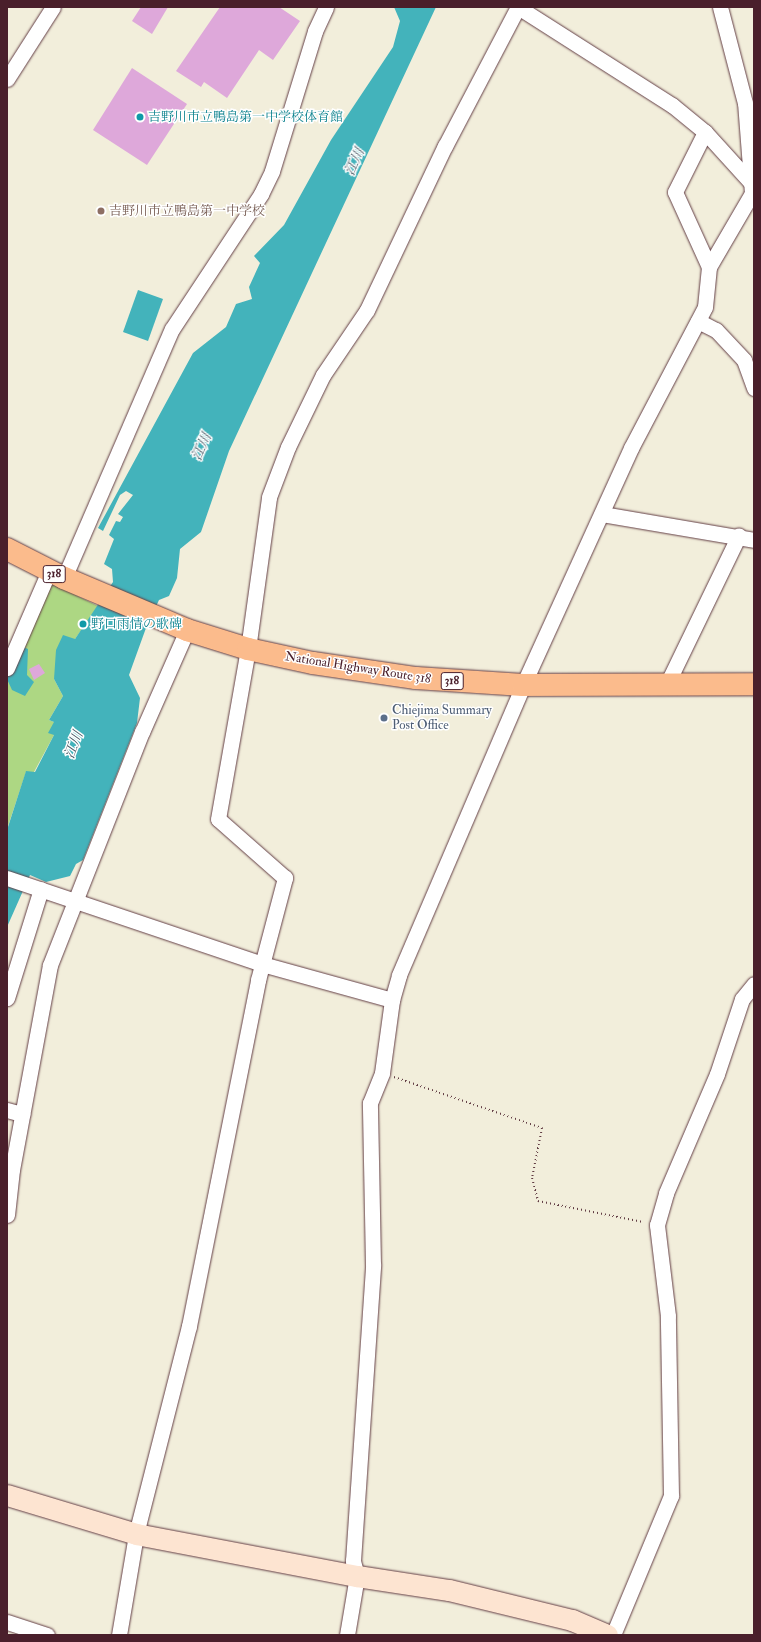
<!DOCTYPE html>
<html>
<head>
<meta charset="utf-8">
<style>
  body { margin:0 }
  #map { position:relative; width:761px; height:1642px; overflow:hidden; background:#f2eedb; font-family:"IM FELL Double Pica","Noto Serif JP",serif }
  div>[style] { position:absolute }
  .green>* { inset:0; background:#add783 }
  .water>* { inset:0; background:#43b3bb }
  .building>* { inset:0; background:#dea8da }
  .path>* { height:2px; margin-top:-1px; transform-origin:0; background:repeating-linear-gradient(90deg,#633e45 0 1px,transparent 0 4px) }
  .roads { filter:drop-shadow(0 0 1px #633e45) drop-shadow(0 0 1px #633e45) }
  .street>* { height:15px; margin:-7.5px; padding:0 7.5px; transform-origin:7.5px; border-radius:7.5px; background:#fff }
  .secondary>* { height:21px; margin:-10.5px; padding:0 10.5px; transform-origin:10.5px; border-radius:10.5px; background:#fde4d1 }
  .highway>* { height:22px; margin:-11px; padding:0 11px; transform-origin:11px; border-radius:11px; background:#fbbb8c }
  .dots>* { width:11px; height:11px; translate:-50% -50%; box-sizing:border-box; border:2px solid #fff; border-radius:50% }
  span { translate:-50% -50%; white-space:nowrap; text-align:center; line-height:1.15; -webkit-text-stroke:3px #fff; paint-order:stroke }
  .shield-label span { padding:1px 3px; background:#fff; border:1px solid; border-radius:3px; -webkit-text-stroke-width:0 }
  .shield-label { font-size:12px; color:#4a1f2b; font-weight:700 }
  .culture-label { font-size:13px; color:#0d838f }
  .left { translate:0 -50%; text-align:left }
  .education-label { font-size:13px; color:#785e54 }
  .street-label { font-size:13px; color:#4a1f2b }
  .service-label { font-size:13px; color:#4e5e75 }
  .water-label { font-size:14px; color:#475a65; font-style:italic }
  .frame { position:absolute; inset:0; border:8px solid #4a1f2b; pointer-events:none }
</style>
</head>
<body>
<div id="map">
  <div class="green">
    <div style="clip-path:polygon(51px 583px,98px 606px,75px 639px,54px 679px,63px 696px,49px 720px,54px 722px,54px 735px,34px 772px,26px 772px,7px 829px,7px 675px)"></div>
  </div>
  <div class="water">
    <div style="clip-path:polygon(394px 7px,436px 7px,229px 451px,201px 532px,180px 549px,177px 578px,169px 596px,159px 600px,146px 628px,129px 675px,140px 698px,137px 723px,83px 860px,76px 864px,70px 876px,46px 882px,30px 875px,7px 927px,7px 830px,26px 771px,35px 772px,54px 735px,48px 733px,54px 722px,49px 720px,63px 696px,54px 679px,56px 650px,63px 635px,75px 639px,113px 582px,112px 569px,104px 564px,114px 539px,109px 535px,116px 521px,120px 522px,123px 517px,118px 514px,133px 495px,126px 491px,120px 495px,103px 531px,98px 528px,193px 353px,226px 327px,236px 304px,252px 299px,249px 287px,260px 263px,254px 256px,284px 225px,331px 140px,393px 47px,400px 21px)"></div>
    <div style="clip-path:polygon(138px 290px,163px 299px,148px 341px,123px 332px)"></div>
    <div style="clip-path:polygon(21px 646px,28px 649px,27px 675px,34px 682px,25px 696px,12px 690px,7px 679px)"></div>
  </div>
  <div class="building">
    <div style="clip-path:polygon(141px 7px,168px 7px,152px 34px,132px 21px)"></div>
    <div style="clip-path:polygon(220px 7px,279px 7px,300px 21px,273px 60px,259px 50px,227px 98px,204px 82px,201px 87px,176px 71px)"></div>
    <div style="clip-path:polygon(132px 68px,187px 104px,147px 165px,93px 130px)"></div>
    <div style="clip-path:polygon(39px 664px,45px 673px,34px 680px,29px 669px)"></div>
  </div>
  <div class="path">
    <div style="left:394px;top:1077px;width:157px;rotate:19deg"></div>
    <div style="left:542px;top:1128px;width:51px;rotate:101.3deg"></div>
    <div style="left:532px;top:1178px;width:24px;rotate:75deg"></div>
    <div style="left:538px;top:1201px;width:107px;rotate:11.3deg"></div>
  </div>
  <div class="roads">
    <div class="street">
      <div style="left:518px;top:7px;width:183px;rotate:32.5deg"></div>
      <div style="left:672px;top:105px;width:43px;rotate:39.3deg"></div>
      <div style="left:705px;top:132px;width:67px;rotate:116.6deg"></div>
      <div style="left:675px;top:192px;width:82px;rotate:65.6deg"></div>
      <div style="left:7px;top:79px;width:85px;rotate:-57.4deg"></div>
      <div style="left:705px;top:132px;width:73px;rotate:47.8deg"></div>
      <div style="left:698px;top:321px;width:20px;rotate:27deg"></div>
      <div style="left:716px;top:330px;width:41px;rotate:47deg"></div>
      <div style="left:744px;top:360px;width:30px;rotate:70deg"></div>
      <div style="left:602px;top:514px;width:154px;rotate:9.7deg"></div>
      <div style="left:64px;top:578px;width:271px;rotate:-66.6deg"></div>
      <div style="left:172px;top:329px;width:162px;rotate:-56.6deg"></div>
      <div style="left:261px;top:194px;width:25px;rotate:-64deg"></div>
      <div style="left:272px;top:171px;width:146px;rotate:-72.9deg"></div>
      <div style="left:315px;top:31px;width:26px;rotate:-65deg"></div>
      <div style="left:7px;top:668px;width:106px;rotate:-66.6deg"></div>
      <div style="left:667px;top:684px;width:165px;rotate:-64.2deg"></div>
      <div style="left:7px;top:878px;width:269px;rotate:18.6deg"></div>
      <div style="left:262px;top:964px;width:135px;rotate:15.5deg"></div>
      <div style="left:7px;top:998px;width:114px;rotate:-72.7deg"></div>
      <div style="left:7px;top:1110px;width:16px;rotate:15deg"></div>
      <div style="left:7px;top:1215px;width:45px;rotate:-83.7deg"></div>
      <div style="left:12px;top:1170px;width:208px;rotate:-79.5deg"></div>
      <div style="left:50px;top:965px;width:251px;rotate:-68.5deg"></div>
      <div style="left:142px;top:732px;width:111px;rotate:-66.2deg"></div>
      <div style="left:7px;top:1622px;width:42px;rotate:18deg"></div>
      <div style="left:119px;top:1635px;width:102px;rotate:-80.4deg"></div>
      <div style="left:136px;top:1534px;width:215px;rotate:-75.7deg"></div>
      <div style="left:189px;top:1326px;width:353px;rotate:-78.7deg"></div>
      <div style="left:258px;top:980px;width:106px;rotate:-75.2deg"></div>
      <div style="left:285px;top:878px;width:89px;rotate:-138.6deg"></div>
      <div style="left:218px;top:819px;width:173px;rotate:-80deg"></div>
      <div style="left:248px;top:649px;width:153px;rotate:-82.1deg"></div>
      <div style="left:269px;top:497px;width:53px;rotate:-69.2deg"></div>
      <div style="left:288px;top:447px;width:80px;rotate:-64.1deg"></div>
      <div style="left:323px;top:375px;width:78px;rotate:-55.9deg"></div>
      <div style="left:367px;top:310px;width:182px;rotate:-64.6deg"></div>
      <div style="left:445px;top:146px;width:157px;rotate:-62.3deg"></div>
      <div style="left:347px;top:1635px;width:60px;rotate:-80.4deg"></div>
      <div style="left:357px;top:1576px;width:16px;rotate:-105deg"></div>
      <div style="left:353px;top:1561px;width:297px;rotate:-86.1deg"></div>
      <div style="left:373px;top:1265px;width:162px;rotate:-91.1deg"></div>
      <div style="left:370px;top:1103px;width:32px;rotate:-68deg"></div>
      <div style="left:382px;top:1073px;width:74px;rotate:-82.2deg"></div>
      <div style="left:392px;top:1000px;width:26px;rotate:-74deg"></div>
      <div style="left:399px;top:975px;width:315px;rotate:-66.8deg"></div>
      <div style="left:523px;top:685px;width:260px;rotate:-65.5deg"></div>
      <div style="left:631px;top:448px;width:159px;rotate:-62.3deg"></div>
      <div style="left:705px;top:307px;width:40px;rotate:-84.3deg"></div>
      <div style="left:709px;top:267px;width:86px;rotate:-59.8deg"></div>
      <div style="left:752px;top:193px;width:90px;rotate:-94.4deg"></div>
      <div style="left:745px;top:103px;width:99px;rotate:-104.6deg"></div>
      <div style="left:613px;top:1635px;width:151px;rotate:-67.4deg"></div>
      <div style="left:671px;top:1496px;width:180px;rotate:-91deg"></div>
      <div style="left:668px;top:1316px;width:92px;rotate:-96.9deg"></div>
      <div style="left:657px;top:1225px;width:33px;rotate:-74deg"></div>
      <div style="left:666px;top:1193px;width:129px;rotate:-66.8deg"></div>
      <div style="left:717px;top:1074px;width:79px;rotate:-71.6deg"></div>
      <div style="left:742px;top:999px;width:19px;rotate:-51deg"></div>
    </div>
    <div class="secondary">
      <div style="left:7px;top:1495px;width:135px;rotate:16.8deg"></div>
      <div style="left:136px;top:1534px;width:225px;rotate:10.8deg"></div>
      <div style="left:357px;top:1576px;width:93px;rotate:8.7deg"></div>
      <div style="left:449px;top:1590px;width:127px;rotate:13.7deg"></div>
      <div style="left:572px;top:1620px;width:38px;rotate:23deg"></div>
    </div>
    <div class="highway">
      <div style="left:7px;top:549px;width:64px;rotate:27deg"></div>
      <div style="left:64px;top:578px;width:134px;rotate:22.9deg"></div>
      <div style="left:187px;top:630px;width:64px;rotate:17.3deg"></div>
      <div style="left:248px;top:649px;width:66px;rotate:12.2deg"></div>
      <div style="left:313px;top:663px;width:104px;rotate:8.3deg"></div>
      <div style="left:416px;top:678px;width:107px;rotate:3.7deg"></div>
      <div style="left:523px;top:685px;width:231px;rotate:-0.2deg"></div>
    </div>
  </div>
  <div class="dots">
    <div style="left:140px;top:117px;background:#0f9aa8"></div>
    <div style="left:101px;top:211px;background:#8d6e63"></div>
    <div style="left:83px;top:624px;background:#0f9aa8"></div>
    <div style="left:384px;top:718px;background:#5c6f8a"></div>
  </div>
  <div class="shield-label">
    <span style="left:54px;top:574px">318</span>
    <span style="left:452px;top:681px">318</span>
  </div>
  <div class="culture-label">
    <span class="left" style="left:148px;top:117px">吉野川市立鴨島第一中学校体育館</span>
    <span class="left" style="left:91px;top:624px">野口雨情の歌碑</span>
  </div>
  <div class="education-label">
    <span class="left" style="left:109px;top:211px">吉野川市立鴨島第一中学校</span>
  </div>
  <div class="street-label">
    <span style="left:358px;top:668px;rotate:9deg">National Highway Route 318</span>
  </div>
  <div class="service-label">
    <span class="left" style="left:392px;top:718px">Chiejima Summary<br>Post Office</span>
  </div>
  <div class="water-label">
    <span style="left:355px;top:162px;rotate:-66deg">江川</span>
    <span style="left:202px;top:447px;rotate:-66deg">江川</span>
    <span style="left:74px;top:745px;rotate:-69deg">江川</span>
  </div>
  <div class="frame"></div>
</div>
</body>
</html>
